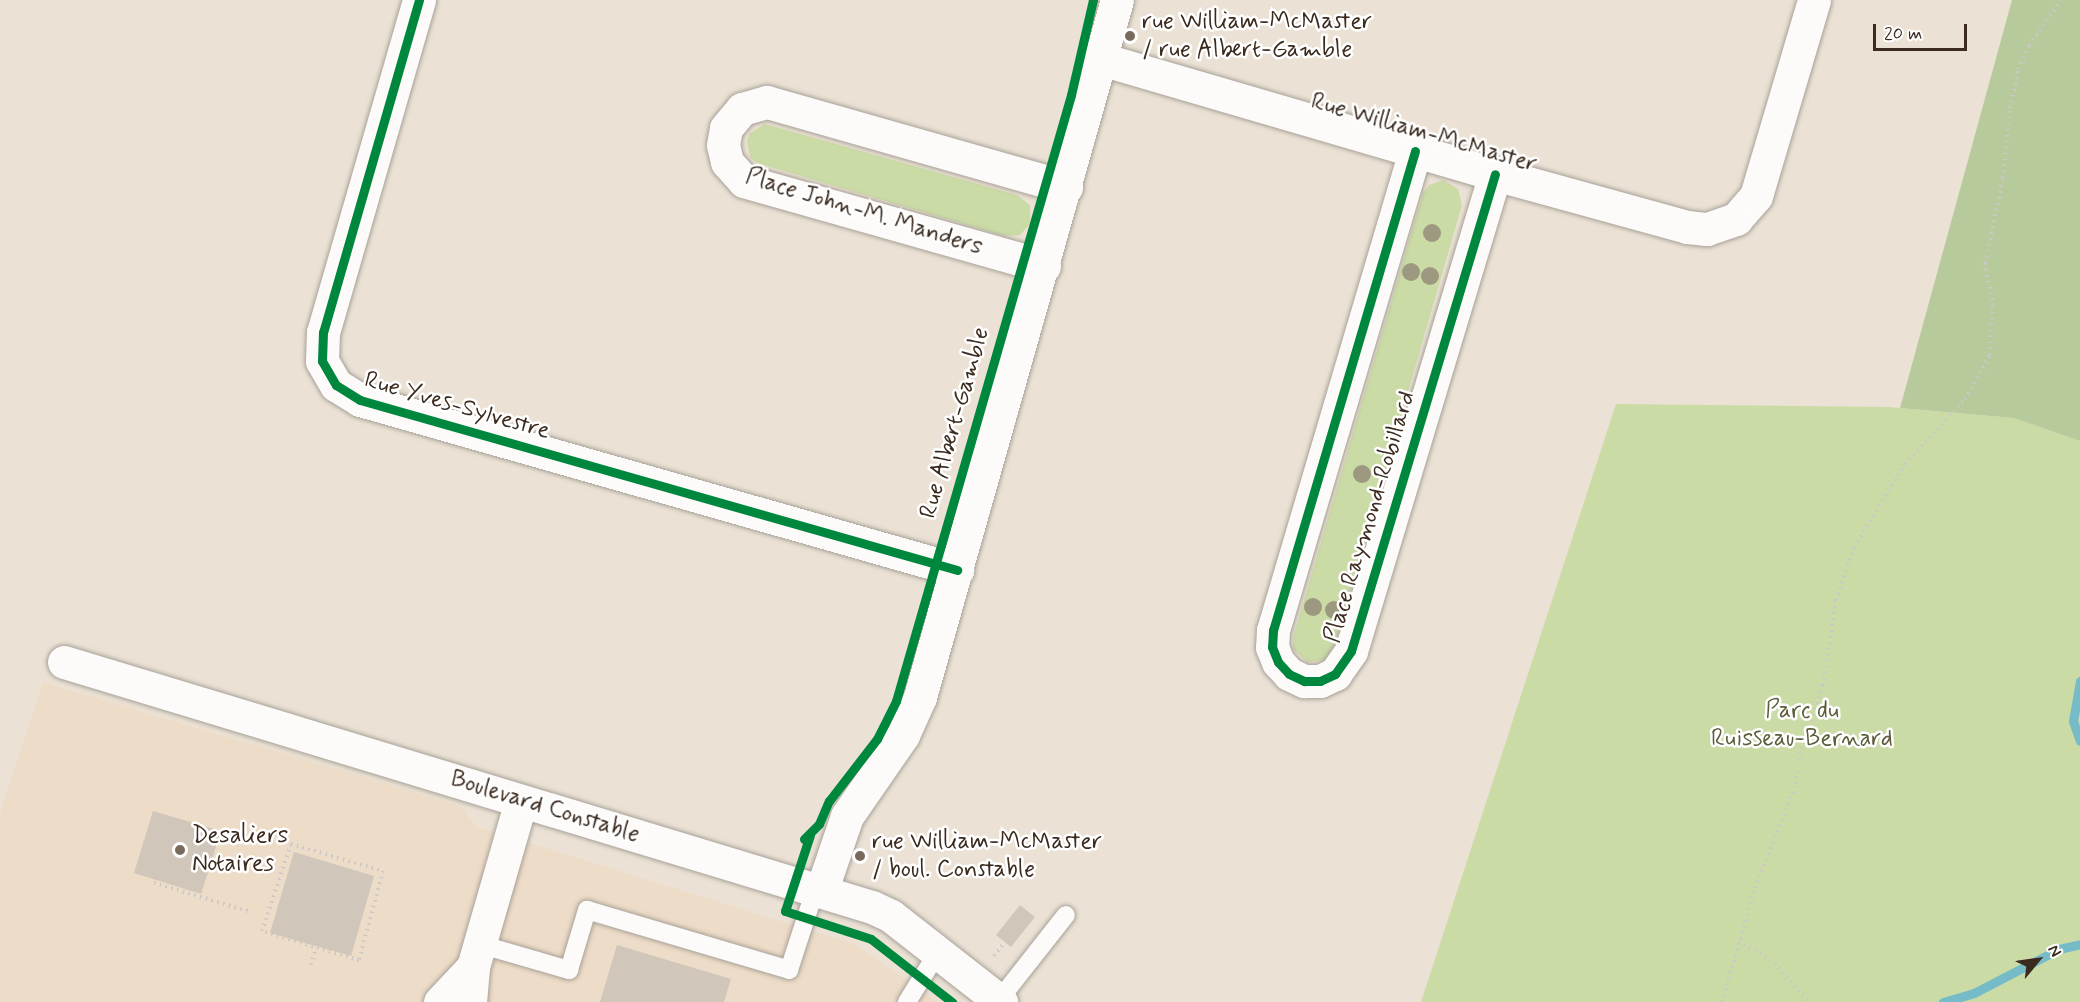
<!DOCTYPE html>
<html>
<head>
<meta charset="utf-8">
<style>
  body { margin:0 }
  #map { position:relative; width:2080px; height:1002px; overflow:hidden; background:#ebe2d5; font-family:Mynerve,sans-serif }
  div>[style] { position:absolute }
  .built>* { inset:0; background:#eddcc7 }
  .green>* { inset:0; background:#cbdba6 }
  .forest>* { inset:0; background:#b7ca9c }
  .stream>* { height:9px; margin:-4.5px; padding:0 4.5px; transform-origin:4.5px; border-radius:4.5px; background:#75bbc8 }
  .building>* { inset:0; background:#d1c6ba }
  .path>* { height:4px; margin-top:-2px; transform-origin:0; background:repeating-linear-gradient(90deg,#ccc8c5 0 1.5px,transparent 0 6px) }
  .roads { filter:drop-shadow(0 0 2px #a8a198) drop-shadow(0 0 2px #a8a198) }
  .lane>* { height:18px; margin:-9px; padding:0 9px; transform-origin:9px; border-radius:9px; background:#fcfbf9 }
  .street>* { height:33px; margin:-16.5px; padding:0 16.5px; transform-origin:16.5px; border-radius:16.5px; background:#fcfbf9 }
  .cycleway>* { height:9px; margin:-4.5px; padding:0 4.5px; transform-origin:4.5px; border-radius:4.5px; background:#00873e }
  .trees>* { width:18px; height:18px; margin:-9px; border-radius:50%; background:#9d9980 }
  .dots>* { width:16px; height:16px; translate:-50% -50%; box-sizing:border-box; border:3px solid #fff; border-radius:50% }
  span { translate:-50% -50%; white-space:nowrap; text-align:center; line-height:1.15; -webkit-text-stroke:5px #fff; paint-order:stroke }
  .poi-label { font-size:24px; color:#3b2a1e }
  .left { translate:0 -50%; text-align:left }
  .street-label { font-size:24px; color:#3b2a1e }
  .park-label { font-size:24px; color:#5e5d3b }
  .north { position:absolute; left:2008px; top:930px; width:60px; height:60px; -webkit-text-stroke:4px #fff; paint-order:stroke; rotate:61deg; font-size:16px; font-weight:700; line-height:24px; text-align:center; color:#3b2a1e }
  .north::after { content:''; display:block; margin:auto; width:21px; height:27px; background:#3b2a1e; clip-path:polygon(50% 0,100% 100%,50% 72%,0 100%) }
  .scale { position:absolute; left:1873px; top:24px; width:94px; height:27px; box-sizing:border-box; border:3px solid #3b2a1e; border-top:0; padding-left:8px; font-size:18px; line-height:21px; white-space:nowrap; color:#3b2a1e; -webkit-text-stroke:4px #fff; paint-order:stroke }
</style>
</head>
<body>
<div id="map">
  <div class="built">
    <div style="clip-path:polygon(43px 682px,453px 804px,463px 809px,477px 827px,854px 944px,938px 1002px,0 1002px,0 814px)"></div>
  </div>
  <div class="green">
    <div style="clip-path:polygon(765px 124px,1017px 195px,1030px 205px,1030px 224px,1020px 235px,1004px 236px,757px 163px,750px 157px,747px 141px,750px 133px)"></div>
    <div style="clip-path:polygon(1443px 180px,1458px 189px,1462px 205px,1335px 644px,1325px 660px,1307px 662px,1293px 649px,1293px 638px,1423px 193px,1429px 185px)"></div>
    <div style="clip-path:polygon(1616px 404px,1889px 407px,2014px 418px,2080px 441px,2080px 1002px,1421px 1002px)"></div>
  </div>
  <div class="forest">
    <div style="clip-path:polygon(2012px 0,2080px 0,2080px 441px,2014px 418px,1900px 408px)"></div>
  </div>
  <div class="stream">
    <div style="left:2080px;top:681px;width:41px;rotate:99.9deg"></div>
    <div style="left:2073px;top:721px;width:21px;rotate:71deg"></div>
    <div style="left:1943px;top:1002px;width:32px;rotate:-16deg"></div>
    <div style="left:1974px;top:993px;width:96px;rotate:-27.4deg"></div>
    <div style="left:2059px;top:949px;width:22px;rotate:-13deg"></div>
  </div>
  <div class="building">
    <div style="clip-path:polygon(153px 811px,221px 831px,201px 894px,134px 873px)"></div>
    <div style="clip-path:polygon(294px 852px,374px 876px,351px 956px,270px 933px)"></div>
    <div style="clip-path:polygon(1020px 905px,1035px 917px,1011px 947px,996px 935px)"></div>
    <div style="clip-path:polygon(617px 945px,731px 979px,724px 1002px,600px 1002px)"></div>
  </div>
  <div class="path">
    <div style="left:291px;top:844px;width:96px;rotate:16.4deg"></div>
    <div style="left:383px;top:871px;width:92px;rotate:105.1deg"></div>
    <div style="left:359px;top:960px;width:101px;rotate:-163.4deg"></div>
    <div style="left:262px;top:931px;width:92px;rotate:-71.6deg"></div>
    <div style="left:154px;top:883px;width:98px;rotate:16.6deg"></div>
    <div style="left:1739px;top:941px;width:42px;rotate:31.4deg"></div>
    <div style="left:1775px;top:963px;width:51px;rotate:49.8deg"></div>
    <div style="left:994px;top:956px;width:18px;rotate:-52deg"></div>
    <div style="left:311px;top:965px;width:18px;rotate:-74deg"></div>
    <div style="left:1722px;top:1002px;width:119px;rotate:-73.9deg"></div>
    <div style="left:1755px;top:888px;width:112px;rotate:-68.5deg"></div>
    <div style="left:1796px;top:784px;width:41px;rotate:-81.7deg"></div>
    <div style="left:1802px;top:743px;width:62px;rotate:-70.1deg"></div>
    <div style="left:1823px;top:685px;width:86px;rotate:-81.3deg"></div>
    <div style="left:1836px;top:600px;width:56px;rotate:-71.2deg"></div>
    <div style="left:1854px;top:547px;width:97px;rotate:-58.4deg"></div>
    <div style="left:1905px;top:464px;width:88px;rotate:-47.3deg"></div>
    <div style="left:1965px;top:399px;width:51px;rotate:-60.4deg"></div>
    <div style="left:1990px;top:355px;width:49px;rotate:-86.5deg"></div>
    <div style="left:1993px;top:306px;width:44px;rotate:-100.5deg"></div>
    <div style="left:1985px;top:263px;width:87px;rotate:-78deg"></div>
    <div style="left:2003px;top:178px;width:70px;rotate:-84.3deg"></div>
    <div style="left:2010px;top:108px;width:40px;rotate:-78deg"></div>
    <div style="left:2018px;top:69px;width:26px;rotate:-65deg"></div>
    <div style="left:2029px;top:45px;width:55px;rotate:-54.6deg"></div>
  </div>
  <div class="roads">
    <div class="lane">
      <div style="left:479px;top:944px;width:94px;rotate:16.1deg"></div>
      <div style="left:569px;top:970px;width:63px;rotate:-73.3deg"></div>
      <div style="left:587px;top:910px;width:211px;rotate:16.5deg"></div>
      <div style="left:789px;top:970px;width:87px;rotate:-72deg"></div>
      <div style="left:999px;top:1000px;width:108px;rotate:-51.8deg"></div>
      <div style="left:907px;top:1002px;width:59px;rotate:-58.2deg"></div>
    </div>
    <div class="street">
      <div style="left:419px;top:0;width:346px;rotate:106.1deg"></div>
      <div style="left:323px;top:332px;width:29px;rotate:92deg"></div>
      <div style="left:322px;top:361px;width:28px;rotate:60deg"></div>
      <div style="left:336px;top:385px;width:28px;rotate:32deg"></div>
      <div style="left:360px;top:400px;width:621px;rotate:15.89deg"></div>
      <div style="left:1101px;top:59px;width:410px;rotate:16.3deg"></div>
      <div style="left:1495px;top:174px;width:199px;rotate:15.4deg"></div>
      <div style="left:1687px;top:227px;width:20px;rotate:6deg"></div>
      <div style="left:1707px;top:229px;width:31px;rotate:-19deg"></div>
      <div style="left:1736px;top:219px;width:30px;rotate:-49deg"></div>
      <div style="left:1756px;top:196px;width:204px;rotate:-73.5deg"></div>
      <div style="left:1415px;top:151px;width:500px;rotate:106.5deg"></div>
      <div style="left:1273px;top:630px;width:17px;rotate:93deg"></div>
      <div style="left:1272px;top:647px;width:16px;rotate:68deg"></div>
      <div style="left:1278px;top:662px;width:16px;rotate:47deg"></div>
      <div style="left:1289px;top:674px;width:17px;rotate:25deg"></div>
      <div style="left:1304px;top:681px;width:16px"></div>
      <div style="left:1320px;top:681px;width:17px;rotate:-25deg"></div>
      <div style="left:1335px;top:674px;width:28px;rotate:-55deg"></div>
      <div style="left:1351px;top:651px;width:498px;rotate:-73.2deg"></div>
      <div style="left:1044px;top:266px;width:312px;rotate:-164.2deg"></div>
      <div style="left:744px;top:181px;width:25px;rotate:-132deg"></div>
      <div style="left:727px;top:162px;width:17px;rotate:-103deg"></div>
      <div style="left:723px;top:145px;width:17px;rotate:-80deg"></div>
      <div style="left:726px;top:128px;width:25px;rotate:-50deg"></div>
      <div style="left:742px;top:109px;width:26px;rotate:-16deg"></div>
      <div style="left:767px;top:102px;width:311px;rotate:15.9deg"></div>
      <div style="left:64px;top:662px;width:844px;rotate:16.87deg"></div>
      <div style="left:872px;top:907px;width:21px;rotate:25deg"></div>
      <div style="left:891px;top:916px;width:140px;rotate:38deg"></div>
      <div style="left:822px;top:889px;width:77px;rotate:-71.1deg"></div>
      <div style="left:847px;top:816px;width:98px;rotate:-55.3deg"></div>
      <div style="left:903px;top:735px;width:42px;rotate:-65.9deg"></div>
      <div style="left:920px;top:697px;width:724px;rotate:-74.22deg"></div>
      <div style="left:440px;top:1002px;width:48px;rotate:-46.7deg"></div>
      <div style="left:470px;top:1002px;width:35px;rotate:-85deg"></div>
      <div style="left:473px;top:967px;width:173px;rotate:-73.9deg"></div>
    </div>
  </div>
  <div class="cycleway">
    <div style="left:419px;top:0;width:346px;rotate:106.1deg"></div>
    <div style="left:323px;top:332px;width:29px;rotate:92deg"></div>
    <div style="left:322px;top:361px;width:28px;rotate:60deg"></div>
    <div style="left:336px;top:385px;width:28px;rotate:32deg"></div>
    <div style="left:360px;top:400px;width:621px;rotate:15.89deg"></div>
    <div style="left:1415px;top:151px;width:500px;rotate:106.5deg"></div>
    <div style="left:1273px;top:630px;width:17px;rotate:93deg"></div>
    <div style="left:1272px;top:647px;width:16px;rotate:68deg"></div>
    <div style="left:1278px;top:662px;width:16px;rotate:47deg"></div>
    <div style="left:1289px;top:674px;width:17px;rotate:25deg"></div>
    <div style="left:1304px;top:681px;width:16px"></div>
    <div style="left:1320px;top:681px;width:17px;rotate:-25deg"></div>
    <div style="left:1335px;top:674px;width:28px;rotate:-55deg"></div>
    <div style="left:1351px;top:651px;width:498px;rotate:-73.2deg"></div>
    <div style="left:810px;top:835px;width:80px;rotate:108.2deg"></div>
    <div style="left:785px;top:911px;width:90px;rotate:18deg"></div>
    <div style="left:871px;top:939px;width:103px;rotate:37.9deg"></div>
    <div style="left:804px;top:839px;width:21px;rotate:-45deg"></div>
    <div style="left:819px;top:824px;width:25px;rotate:-67deg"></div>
    <div style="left:829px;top:801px;width:78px;rotate:-52.3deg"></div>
    <div style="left:877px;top:739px;width:42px;rotate:-63.4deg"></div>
    <div style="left:896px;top:701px;width:631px;rotate:-73.89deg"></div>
    <div style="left:1071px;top:95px;width:98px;rotate:-77deg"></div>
  </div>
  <div class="trees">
    <div style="left:1432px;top:233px"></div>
    <div style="left:1411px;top:272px"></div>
    <div style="left:1430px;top:276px"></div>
    <div style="left:1362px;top:474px"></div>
    <div style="left:1313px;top:607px"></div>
    <div style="left:1334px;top:610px"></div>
  </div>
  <div class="dots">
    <div style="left:1130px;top:36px;background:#796a5e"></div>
    <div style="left:180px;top:850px;background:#796a5e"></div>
    <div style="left:860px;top:856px;background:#796a5e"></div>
  </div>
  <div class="poi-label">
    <span class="left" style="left:1142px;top:36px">rue William-McMaster<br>/ rue Albert-Gamble</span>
    <span class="left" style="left:192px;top:850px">Desaliers<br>Notaires</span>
    <span class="left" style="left:872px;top:856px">rue William-McMaster<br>/ boul. Constable</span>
  </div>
  <div class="street-label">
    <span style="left:1424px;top:133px;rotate:16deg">Rue William-McMaster</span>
    <span style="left:864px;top:212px;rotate:17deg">Place John-M. Manders</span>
    <span style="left:457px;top:406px;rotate:16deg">Rue Yves-Sylvestre</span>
    <span style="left:955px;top:423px;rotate:-74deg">Rue Albert-Gamble</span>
    <span style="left:1370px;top:517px;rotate:-73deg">Place Raymond-Robillard</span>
    <span style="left:545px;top:807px;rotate:17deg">Boulevard Constable</span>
  </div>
  <div class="park-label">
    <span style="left:1802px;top:725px">Parc du<br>Ruisseau-Bernard</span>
  </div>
  <div class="north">N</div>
  <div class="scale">20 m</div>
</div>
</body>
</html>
